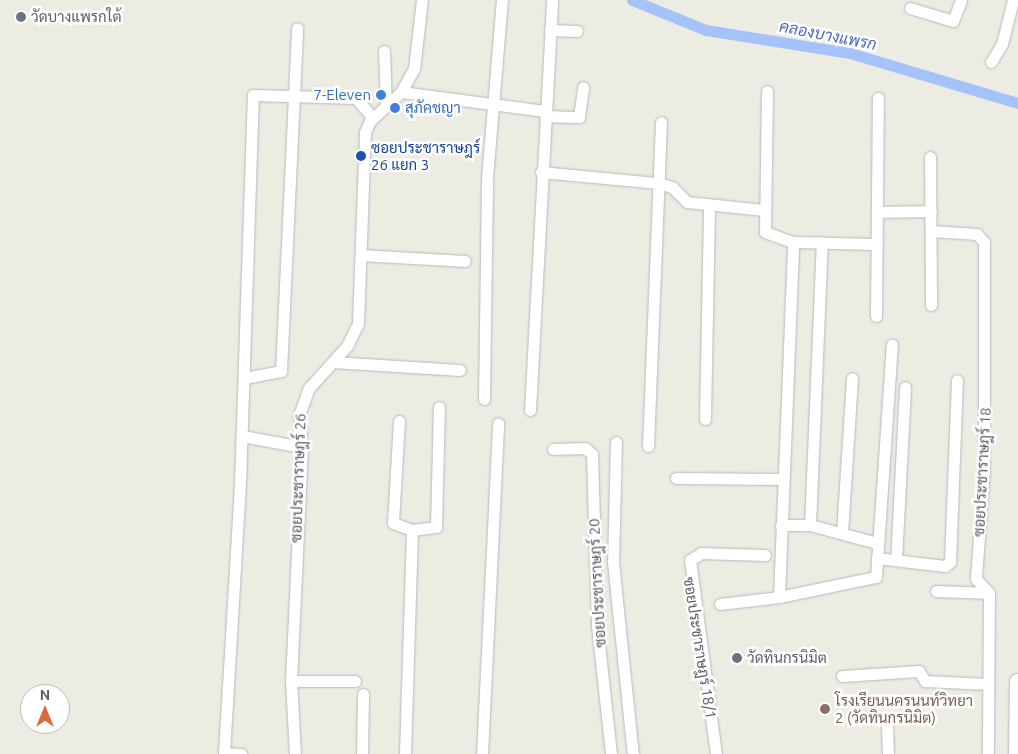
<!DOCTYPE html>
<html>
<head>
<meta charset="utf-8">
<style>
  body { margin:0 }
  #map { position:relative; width:1018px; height:754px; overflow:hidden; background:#ecece2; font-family:Ubuntu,Sarabun,sans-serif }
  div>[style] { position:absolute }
  .canal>* { height:11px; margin:-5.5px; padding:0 5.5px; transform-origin:5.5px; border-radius:5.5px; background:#a5c2f9 }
  .roads { filter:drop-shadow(0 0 1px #b7b8bd) drop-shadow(0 0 1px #b7b8bd) }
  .minor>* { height:11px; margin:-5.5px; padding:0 5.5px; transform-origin:5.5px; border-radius:5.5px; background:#fff }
  .secondary>* { height:16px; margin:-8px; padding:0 8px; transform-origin:8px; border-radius:8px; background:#fff }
  .dots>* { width:14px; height:14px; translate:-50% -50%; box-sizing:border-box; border:2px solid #fff; border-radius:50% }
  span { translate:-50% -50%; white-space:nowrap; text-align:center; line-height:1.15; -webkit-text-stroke:5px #fff; paint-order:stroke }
  .worship-label { font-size:15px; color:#5b616d }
  .left { translate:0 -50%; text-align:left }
  .shop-label { font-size:15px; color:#366cbe }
  .right { translate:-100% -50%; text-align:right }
  .transit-label { font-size:15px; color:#164399 }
  .street-label { font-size:15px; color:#5a5c61 }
  .education-label { font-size:15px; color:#785e54 }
  .water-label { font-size:16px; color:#4a68ba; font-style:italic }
  .north { position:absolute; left:20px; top:684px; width:50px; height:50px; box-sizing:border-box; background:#fff; border:1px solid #bdbec0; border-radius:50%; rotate:0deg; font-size:14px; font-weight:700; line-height:20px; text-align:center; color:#5a5c61 }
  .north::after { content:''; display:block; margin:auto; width:18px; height:22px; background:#dc6937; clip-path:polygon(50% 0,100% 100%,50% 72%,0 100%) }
</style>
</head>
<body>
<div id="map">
  <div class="canal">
    <div style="left:632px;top:0;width:80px;rotate:22.1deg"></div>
    <div style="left:706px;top:30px;width:146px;rotate:9.1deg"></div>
    <div style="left:850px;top:53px;width:175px;rotate:16.6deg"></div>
  </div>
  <div class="roads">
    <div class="minor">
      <div style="left:910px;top:8px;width:45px;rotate:16.8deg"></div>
      <div style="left:953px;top:21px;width:22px;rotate:-69deg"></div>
      <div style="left:550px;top:30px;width:27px;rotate:2deg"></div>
      <div style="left:384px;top:51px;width:54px;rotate:87.9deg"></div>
      <div style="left:991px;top:62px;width:21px;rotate:-59deg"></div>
      <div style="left:1002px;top:44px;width:45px;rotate:-76deg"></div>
      <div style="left:767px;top:91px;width:141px;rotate:90.8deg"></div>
      <div style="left:765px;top:232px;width:30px;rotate:20deg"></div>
      <div style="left:793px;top:242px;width:84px;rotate:1.4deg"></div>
      <div style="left:401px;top:92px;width:145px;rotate:7.5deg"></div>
      <div style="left:545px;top:116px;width:34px;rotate:2deg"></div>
      <div style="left:579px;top:117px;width:30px;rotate:-82deg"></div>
      <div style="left:930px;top:157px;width:148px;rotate:89.6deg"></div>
      <div style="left:541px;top:172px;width:118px;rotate:5.4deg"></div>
      <div style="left:658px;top:183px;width:15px;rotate:16deg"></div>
      <div style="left:672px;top:187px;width:21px;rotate:45deg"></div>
      <div style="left:687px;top:202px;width:77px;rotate:5.9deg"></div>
      <div style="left:877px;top:212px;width:54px;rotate:-1.1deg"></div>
      <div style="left:931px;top:231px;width:46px;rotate:3.7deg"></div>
      <div style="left:977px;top:234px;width:11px;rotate:49deg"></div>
      <div style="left:984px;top:242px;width:227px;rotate:90deg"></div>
      <div style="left:984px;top:469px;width:110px;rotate:94.2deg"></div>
      <div style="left:976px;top:579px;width:19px;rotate:47deg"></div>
      <div style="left:989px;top:593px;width:161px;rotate:90.4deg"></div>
      <div style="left:361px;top:255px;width:104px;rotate:3.3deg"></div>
      <div style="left:876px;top:316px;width:218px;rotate:-89.5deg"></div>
      <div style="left:333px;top:362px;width:127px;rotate:3.6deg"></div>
      <div style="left:245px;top:378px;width:37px;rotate:-11deg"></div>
      <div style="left:281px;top:371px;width:343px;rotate:-87.3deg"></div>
      <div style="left:484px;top:399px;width:221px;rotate:-89.2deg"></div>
      <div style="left:487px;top:178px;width:179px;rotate:-85.2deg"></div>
      <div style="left:530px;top:410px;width:411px;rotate:-86.9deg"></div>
      <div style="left:705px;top:419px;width:214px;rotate:-88.9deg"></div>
      <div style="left:399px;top:421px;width:102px;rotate:93.4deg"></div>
      <div style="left:393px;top:523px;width:20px;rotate:20deg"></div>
      <div style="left:242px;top:436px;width:61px;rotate:10.4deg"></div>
      <div style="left:616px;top:442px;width:120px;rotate:91.4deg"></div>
      <div style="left:613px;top:562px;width:193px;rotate:84.1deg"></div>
      <div style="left:648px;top:446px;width:324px;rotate:-87.7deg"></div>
      <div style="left:553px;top:449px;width:32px;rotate:-2deg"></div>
      <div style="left:585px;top:448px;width:9px;rotate:41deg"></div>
      <div style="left:592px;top:454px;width:171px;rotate:88.3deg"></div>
      <div style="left:597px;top:625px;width:130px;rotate:83.8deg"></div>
      <div style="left:676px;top:478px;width:107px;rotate:0.5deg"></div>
      <div style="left:781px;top:525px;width:29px"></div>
      <div style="left:810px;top:525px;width:283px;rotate:-87.6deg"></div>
      <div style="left:810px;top:525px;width:69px;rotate:15deg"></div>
      <div style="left:842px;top:533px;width:155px;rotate:-86.3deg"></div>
      <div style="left:877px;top:558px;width:68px;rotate:6.7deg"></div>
      <div style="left:945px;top:566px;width:6px;rotate:-39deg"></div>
      <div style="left:950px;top:562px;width:182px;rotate:-87.8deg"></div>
      <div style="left:896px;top:560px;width:173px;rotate:-87deg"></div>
      <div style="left:936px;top:591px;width:53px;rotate:2.2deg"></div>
      <div style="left:779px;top:597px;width:99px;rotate:-11.7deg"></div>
      <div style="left:876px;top:577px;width:233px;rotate:-86.1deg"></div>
      <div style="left:720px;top:604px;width:59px;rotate:-6.8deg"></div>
      <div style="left:779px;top:597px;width:355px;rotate:-87.7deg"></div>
      <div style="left:842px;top:676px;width:77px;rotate:-3.7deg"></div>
      <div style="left:919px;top:671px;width:12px;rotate:59deg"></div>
      <div style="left:925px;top:681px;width:63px;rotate:2.7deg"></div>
      <div style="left:291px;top:681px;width:64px"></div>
      <div style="left:887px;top:726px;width:28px;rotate:88deg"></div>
      <div style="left:241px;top:754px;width:17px;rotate:-177deg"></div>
      <div style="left:224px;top:753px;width:269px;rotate:-86.6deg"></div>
      <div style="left:240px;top:484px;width:389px;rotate:-88.1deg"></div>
      <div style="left:253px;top:95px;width:103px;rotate:1.7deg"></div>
      <div style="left:356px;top:98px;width:25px;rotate:50deg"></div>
      <div style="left:295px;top:754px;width:73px;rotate:-93.1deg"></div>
      <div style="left:291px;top:681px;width:234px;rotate:-87.3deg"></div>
      <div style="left:302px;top:447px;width:32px;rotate:-95deg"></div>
      <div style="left:299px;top:415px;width:29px;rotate:-70deg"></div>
      <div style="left:309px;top:388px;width:57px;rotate:-47.9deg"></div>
      <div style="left:347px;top:346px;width:25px;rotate:-64deg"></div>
      <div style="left:358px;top:323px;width:191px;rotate:-87.9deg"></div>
      <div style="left:365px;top:132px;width:12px;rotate:-66deg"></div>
      <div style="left:370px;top:121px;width:42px;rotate:-43.1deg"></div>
      <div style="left:401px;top:92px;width:26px;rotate:-61deg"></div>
      <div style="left:414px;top:69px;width:69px;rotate:-83.4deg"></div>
      <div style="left:362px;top:754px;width:60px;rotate:-89deg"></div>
      <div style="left:405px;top:754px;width:224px;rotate:-88.2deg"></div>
      <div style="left:412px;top:530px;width:24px;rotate:-7deg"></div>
      <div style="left:436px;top:527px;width:120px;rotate:-88.6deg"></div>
      <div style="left:482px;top:754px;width:331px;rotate:-87.2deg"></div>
      <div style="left:716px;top:754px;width:196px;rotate:-97.6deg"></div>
      <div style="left:690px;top:560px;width:13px;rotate:-32deg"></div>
      <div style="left:701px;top:553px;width:64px;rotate:1.8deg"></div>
    </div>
    <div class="secondary">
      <div style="left:1017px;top:754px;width:72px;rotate:-89.2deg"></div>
    </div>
  </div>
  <div class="dots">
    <div style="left:21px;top:17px;background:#6b7280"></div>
    <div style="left:381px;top:95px;background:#3f7fe0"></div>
    <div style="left:395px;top:108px;background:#3f7fe0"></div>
    <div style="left:361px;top:156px;background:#1a4fb4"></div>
    <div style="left:737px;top:658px;background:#6b7280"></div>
    <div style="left:825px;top:709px;background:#8d6e63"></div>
  </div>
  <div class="worship-label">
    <span class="left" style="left:31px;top:17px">วัดบางแพรกใต้</span>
    <span class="left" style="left:747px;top:658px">วัดทินกรนิมิต</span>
  </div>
  <div class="shop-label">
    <span class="right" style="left:371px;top:95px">7-Eleven</span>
    <span class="left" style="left:405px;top:108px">สุภัคชญา</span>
  </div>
  <div class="transit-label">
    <span class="left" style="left:371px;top:156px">ซอยประชาราษฎร์<br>26 แยก 3</span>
  </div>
  <div class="street-label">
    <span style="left:982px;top:472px;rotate:-87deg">ซอยประชาราษฎร์ 18</span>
    <span style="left:298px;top:478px;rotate:-88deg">ซอยประชาราษฎร์ 26</span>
    <span style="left:597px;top:583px;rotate:-93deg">ซอยประชาราษฎร์ 20</span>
    <span style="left:700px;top:648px;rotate:81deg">ซอยประชาราษฎร์ 18/1</span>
  </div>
  <div class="education-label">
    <span class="left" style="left:835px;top:709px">โรงเรียนนครนนท์วิทยา<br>2 (วัดทินกรนิมิต)</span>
  </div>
  <div class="water-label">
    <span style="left:828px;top:35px;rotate:11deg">คลองบางแพรก</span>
  </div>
  <div class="north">N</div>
</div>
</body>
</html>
